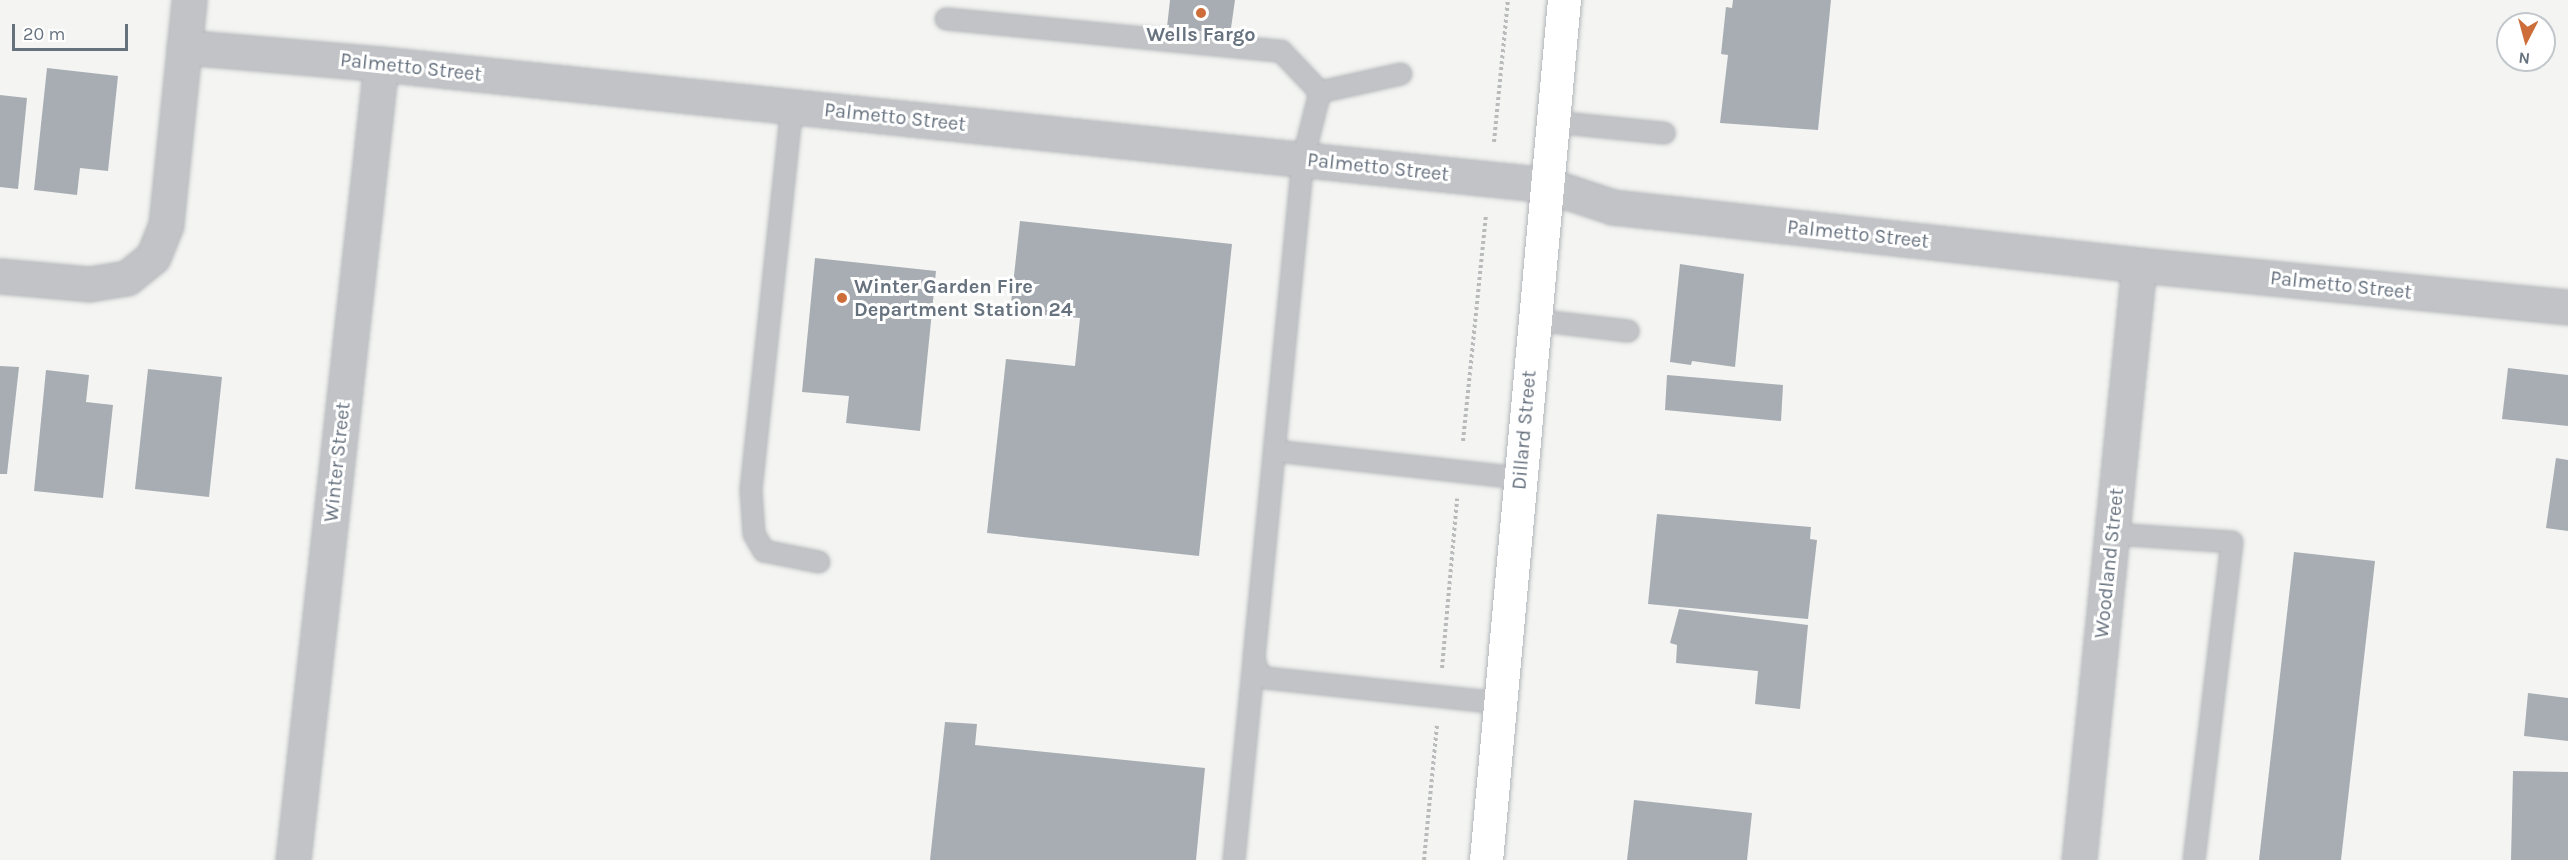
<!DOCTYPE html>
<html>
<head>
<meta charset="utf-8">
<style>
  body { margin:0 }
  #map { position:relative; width:2568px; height:860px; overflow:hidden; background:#f4f5f2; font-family:Karla,sans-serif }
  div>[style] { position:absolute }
  .building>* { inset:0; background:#a7adb3 }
  .path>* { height:4px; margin-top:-2px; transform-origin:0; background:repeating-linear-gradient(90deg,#b8babc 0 3px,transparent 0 6px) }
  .roads { filter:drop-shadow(0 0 2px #b2b5b9) drop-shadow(0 0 2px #b2b5b9) }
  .service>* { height:20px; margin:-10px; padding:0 10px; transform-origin:10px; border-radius:10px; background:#c1c3c6 }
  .minor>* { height:33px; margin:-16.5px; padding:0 16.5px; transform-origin:16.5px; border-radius:16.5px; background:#c1c3c6 }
  .primary>* { height:33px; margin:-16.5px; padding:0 16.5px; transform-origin:16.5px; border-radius:16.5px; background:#fff }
  .dots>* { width:16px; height:16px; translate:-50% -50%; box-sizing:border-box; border:3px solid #fff; border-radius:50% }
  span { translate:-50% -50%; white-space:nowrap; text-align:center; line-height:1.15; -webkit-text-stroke:6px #fff; paint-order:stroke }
  .poi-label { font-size:20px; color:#67727f; font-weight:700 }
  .left { translate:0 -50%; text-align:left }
  .street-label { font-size:20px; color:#67727f }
  .north { position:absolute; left:2496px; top:12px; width:60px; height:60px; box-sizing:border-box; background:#fff; border:2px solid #c2c7cc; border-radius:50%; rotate:186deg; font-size:16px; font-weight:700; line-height:24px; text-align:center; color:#67727f }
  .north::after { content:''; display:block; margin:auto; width:21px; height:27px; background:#cd6d39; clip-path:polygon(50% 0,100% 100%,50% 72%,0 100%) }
  .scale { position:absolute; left:12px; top:24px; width:116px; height:27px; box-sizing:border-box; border:3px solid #67727f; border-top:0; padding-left:8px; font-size:18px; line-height:21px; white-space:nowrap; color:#67727f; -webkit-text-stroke:4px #fff; paint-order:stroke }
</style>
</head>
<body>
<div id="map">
  <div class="building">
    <div style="clip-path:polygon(1170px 0,1235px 0,1230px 35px,1167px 27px)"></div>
    <div style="clip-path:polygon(1733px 0,1831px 0,1818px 130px,1720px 123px,1728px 55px,1721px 54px,1726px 7px,1732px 8px)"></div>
    <div style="clip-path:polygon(47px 68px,118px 76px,108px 171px,80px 168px,77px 195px,34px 190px)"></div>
    <div style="clip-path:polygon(0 95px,27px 98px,18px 189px,0 187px)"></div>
    <div style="clip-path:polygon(1020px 221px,1232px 244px,1199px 556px,987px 533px,1006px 359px,1075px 366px,1080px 318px,1010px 312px)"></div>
    <div style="clip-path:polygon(815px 258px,936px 271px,920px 431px,846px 423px,849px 396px,802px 392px)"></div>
    <div style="clip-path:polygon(1680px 264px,1744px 274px,1735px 367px,1692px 361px,1691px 365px,1670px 362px)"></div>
    <div style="clip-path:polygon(0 366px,19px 367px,7px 474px,0 474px)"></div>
    <div style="clip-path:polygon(2508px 368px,2568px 375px,2568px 426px,2502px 419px)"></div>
    <div style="clip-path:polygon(148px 369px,222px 377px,209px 497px,135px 489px)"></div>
    <div style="clip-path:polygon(46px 370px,89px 375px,86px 402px,113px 405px,103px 498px,34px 491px)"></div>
    <div style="clip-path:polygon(1667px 375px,1783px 385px,1781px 421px,1665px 410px)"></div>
    <div style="clip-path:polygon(2556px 458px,2568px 460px,2568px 531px,2546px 528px)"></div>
    <div style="clip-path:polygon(1657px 514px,1811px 527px,1810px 539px,1817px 540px,1808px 619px,1648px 604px)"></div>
    <div style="clip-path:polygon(2294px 552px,2375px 561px,2341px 860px,2259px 860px)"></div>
    <div style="clip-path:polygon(1679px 609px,1808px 625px,1800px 709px,1755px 704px,1758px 671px,1676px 663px,1677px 645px,1670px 643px)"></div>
    <div style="clip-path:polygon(2528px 693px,2568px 698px,2568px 741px,2524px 736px)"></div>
    <div style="clip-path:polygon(945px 722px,977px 724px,975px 745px,1205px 768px,1196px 860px,930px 860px)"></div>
    <div style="clip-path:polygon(2513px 771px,2568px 772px,2568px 860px,2511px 860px)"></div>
    <div style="clip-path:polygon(1634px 800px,1752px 813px,1747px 860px,1627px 860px)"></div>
  </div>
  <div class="path">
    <div style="left:1494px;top:142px;width:143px;rotate:-84.4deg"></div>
    <div style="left:1463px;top:441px;width:226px;rotate:-84.2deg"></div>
    <div style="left:1442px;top:668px;width:170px;rotate:-84.9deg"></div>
    <div style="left:1424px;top:860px;width:135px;rotate:-84.5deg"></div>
  </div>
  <div class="roads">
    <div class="service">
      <div style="left:946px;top:19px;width:337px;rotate:5.5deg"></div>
      <div style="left:1281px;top:51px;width:57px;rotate:46.4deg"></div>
      <div style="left:1401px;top:74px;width:83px;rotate:167.5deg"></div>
      <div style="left:1320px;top:92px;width:69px;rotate:104.2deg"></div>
      <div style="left:1303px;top:159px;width:501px;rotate:95.61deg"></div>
      <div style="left:1254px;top:658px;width:16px;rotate:75deg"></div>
      <div style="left:1258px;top:673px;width:9px;rotate:32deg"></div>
      <div style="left:1266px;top:678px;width:235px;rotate:6.1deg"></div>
      <div style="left:792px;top:106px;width:386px;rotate:96.1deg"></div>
      <div style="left:751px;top:490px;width:44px;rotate:86.1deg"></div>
      <div style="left:754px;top:534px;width:20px;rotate:60deg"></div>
      <div style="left:764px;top:551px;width:56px;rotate:11.3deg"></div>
      <div style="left:1553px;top:122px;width:112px;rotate:5.7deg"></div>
      <div style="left:1534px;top:320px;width:95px;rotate:6.7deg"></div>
      <div style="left:1275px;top:451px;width:245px;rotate:6.3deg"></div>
      <div style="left:2112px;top:534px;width:120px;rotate:3.8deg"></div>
      <div style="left:2232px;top:542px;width:320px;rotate:96.8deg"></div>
      <div style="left:1234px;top:860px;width:203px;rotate:-84.3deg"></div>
    </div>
    <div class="minor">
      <div style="left:184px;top:47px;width:198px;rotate:4.9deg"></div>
      <div style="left:381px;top:64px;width:1172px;rotate:5.92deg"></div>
      <div style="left:1547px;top:185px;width:70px;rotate:18.4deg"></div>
      <div style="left:1613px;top:207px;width:529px;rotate:6.29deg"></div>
      <div style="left:2139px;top:265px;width:431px;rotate:5.6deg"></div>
      <div style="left:0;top:276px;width:89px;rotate:5.1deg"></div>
      <div style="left:89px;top:284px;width:38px;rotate:-9deg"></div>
      <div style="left:127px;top:278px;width:33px;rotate:-39deg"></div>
      <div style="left:153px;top:257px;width:35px;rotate:-68deg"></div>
      <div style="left:166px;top:224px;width:225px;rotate:-84.1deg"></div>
      <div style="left:293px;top:860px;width:801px;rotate:-83.69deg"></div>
      <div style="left:2079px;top:860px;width:598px;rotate:-84.24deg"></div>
    </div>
    <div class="primary">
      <div style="left:1486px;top:860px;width:864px;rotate:-84.82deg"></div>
    </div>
  </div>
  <div class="dots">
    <div style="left:1201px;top:13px;background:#cd6d39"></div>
    <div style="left:842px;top:298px;background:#cd6d39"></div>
  </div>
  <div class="poi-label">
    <span style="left:1201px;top:34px">Wells Fargo</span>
    <span class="left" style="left:854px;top:298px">Winter Garden Fire<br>Department Station 24</span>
  </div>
  <div class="street-label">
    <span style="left:411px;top:67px;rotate:6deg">Palmetto Street</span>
    <span style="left:895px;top:117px;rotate:6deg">Palmetto Street</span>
    <span style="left:1378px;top:167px;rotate:6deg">Palmetto Street</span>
    <span style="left:1858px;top:234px;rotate:6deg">Palmetto Street</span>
    <span style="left:2341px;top:285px;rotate:6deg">Palmetto Street</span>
    <span style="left:1524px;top:430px;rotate:-85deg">Dillard Street</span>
    <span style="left:337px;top:462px;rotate:-84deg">Winter Street</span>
    <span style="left:2109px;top:563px;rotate:-84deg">Woodland Street</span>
  </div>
  <div class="north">N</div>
  <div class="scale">20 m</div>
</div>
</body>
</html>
